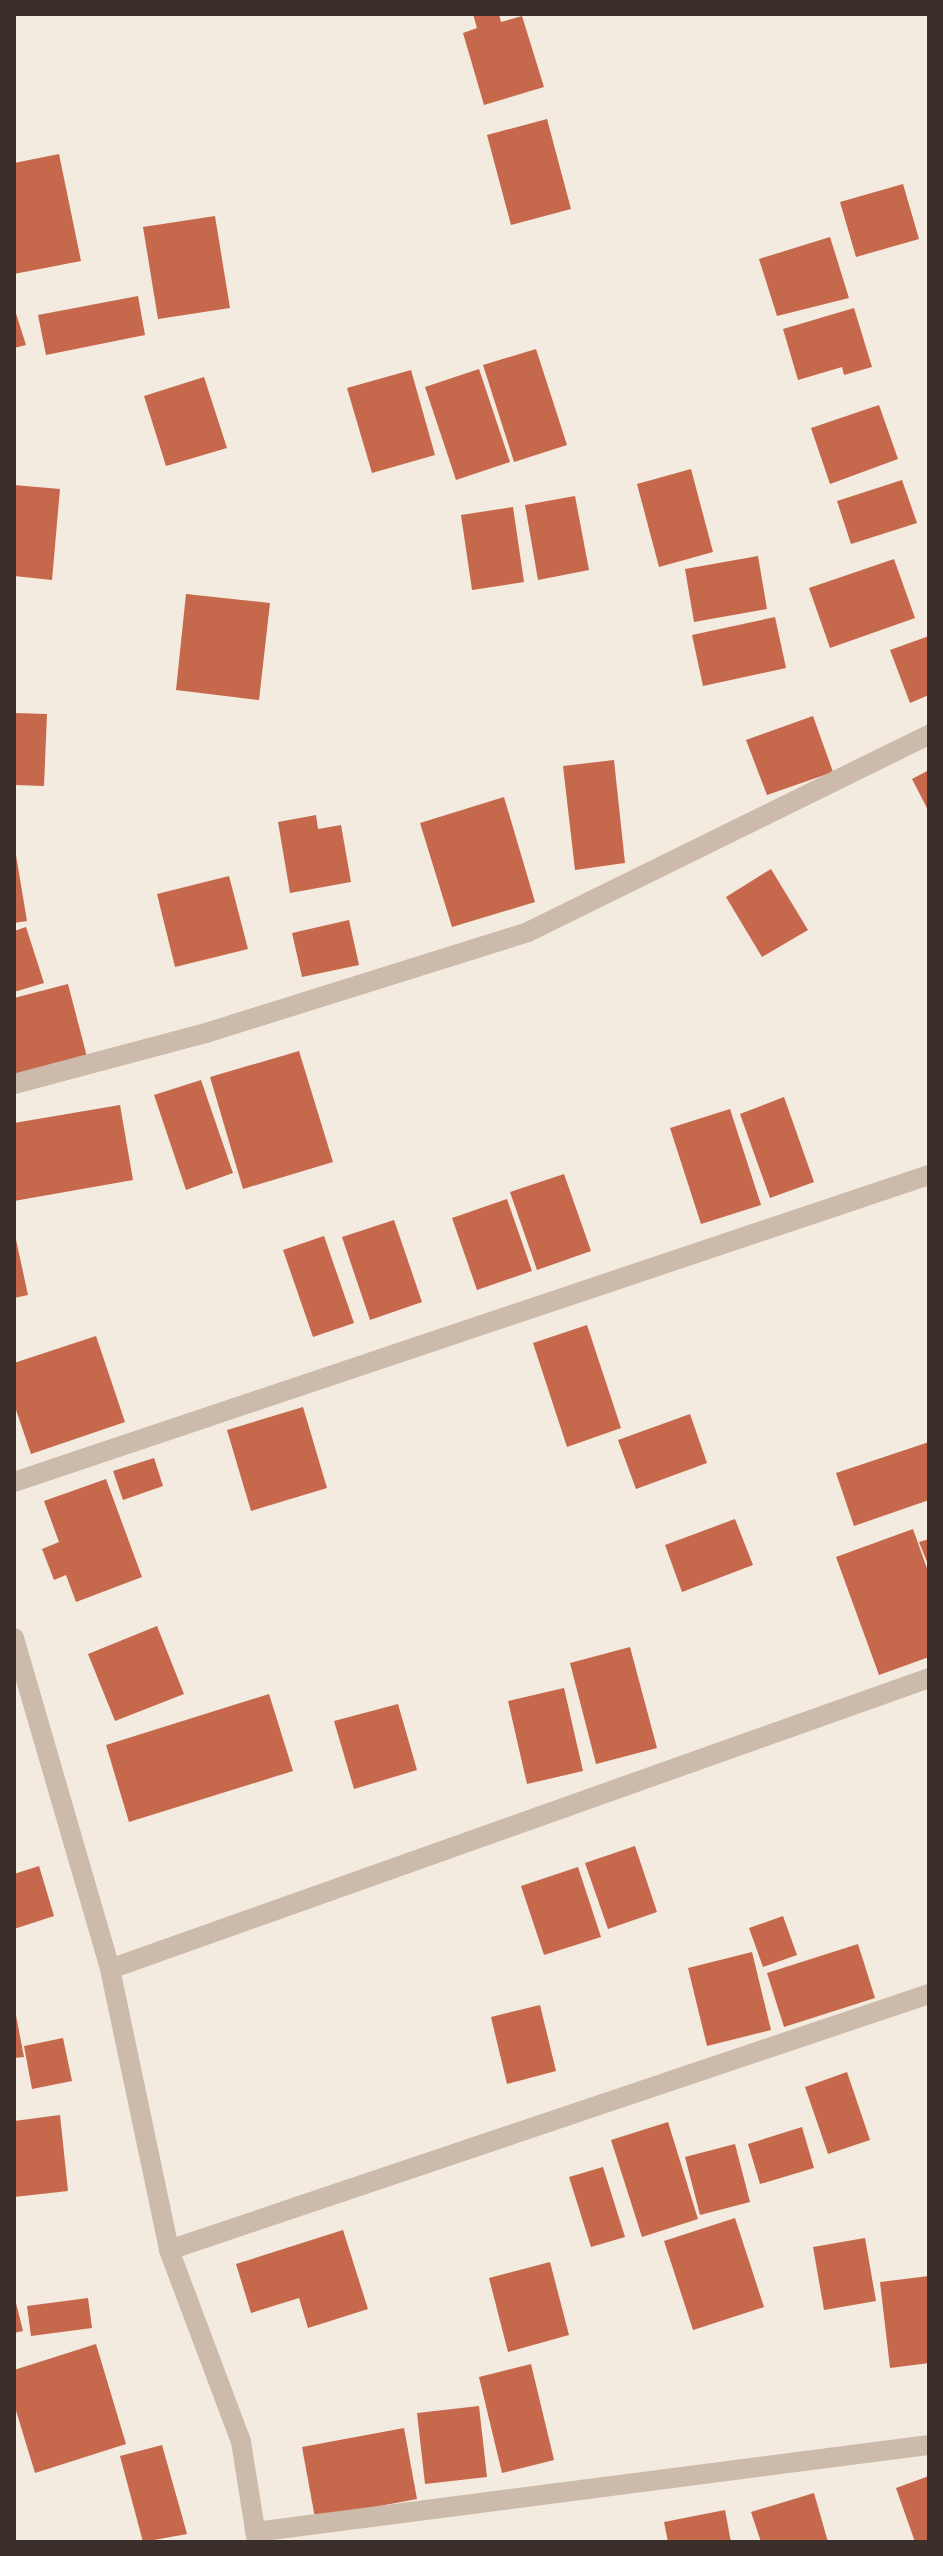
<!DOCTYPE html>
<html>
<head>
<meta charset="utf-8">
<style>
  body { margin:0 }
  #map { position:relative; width:943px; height:2556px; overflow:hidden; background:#f3eae0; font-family:Overpass,sans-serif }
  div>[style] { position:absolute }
  .building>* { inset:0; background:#c6684b }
  .minor>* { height:20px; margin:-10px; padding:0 10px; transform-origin:10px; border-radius:10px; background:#ccbaab }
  span { translate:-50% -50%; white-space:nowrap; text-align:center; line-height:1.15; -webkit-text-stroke:6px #fbf4ed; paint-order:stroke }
  .frame { position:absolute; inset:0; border:16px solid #3a2f2a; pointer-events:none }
</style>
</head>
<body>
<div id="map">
  <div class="building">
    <div style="clip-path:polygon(473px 14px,499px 14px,501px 22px,522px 16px,544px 87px,484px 105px,463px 33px,477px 28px)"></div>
    <div style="clip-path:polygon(547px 119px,571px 209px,511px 225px,487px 135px)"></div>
    <div style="clip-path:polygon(59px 154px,81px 261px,14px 274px,14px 163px)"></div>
    <div style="clip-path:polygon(903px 184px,919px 239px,856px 257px,840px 202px)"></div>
    <div style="clip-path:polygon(215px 216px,230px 308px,158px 319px,143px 227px)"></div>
    <div style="clip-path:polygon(830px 237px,849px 298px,777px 316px,759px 259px)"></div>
    <div style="clip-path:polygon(138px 296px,145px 335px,46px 355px,38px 315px)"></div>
    <div style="clip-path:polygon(14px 307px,26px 345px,14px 348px)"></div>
    <div style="clip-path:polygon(854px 308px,872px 367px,844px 375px,842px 367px,798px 380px,783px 329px)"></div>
    <div style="clip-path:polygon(536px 349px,567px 445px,514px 462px,483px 365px)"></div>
    <div style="clip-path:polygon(479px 369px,510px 462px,456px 480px,425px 387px)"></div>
    <div style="clip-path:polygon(411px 370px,435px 455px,372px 473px,347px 388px)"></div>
    <div style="clip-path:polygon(204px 377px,227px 448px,166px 466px,144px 396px)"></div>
    <div style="clip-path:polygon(879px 405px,898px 459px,830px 484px,811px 428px)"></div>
    <div style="clip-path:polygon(691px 469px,713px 552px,659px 567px,637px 484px)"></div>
    <div style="clip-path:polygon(902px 480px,917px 523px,851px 544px,837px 501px)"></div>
    <div style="clip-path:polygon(14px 485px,60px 489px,52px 580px,14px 576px)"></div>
    <div style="clip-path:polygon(575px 496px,589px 570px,538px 580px,525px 505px)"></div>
    <div style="clip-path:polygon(513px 507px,524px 582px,472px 590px,461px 515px)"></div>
    <div style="clip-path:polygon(758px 556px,767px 609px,694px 622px,685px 569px)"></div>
    <div style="clip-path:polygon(894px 559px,915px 618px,830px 648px,809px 588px)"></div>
    <div style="clip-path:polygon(186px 594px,270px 603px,259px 700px,176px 690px)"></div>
    <div style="clip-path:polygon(775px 617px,786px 668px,703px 686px,692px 635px)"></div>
    <div style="clip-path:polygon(929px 636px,929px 695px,910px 703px,890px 650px)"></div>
    <div style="clip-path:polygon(14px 713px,47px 714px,44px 786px,14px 785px)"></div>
    <div style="clip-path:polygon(813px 716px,833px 772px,767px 795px,746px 740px)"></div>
    <div style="clip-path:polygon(614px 760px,625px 863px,575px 870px,563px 766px)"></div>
    <div style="clip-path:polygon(929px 770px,929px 812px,912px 779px)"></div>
    <div style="clip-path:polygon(504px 797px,535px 902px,452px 927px,420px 823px)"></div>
    <div style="clip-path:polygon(316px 815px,318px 829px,341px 825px,351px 882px,290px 893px,278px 822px)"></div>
    <div style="clip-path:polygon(14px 843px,27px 921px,14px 923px)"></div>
    <div style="clip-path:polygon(771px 869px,808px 930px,762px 957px,726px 897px)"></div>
    <div style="clip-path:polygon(229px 876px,248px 949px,175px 967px,157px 894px)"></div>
    <div style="clip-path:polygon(349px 920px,359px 965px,302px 977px,292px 933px)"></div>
    <div style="clip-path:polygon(26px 927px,44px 983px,14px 992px,14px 931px)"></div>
    <div style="clip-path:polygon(68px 984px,87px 1057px,14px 1077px,14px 998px)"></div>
    <div style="clip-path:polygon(299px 1051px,333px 1162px,243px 1189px,210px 1077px)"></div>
    <div style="clip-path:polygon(201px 1080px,233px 1173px,186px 1190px,154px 1095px)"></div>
    <div style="clip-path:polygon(784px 1097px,814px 1182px,770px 1198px,740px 1114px)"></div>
    <div style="clip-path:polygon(120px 1105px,133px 1180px,14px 1201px,14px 1123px)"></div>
    <div style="clip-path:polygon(730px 1109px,761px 1205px,701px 1224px,670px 1128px)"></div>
    <div style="clip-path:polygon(564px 1174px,591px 1251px,537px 1270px,510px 1192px)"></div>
    <div style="clip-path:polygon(507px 1199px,532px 1271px,477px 1290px,452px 1218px)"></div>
    <div style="clip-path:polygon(394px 1220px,422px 1302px,370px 1320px,342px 1237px)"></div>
    <div style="clip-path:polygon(15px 1235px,28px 1295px,14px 1298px,14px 1236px)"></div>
    <div style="clip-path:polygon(324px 1236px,354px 1323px,313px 1337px,283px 1250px)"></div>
    <div style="clip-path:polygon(587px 1325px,621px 1428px,567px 1447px,533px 1343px)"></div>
    <div style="clip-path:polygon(96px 1336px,125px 1422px,31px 1454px,14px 1404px,14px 1363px)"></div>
    <div style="clip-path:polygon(303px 1407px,327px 1488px,251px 1511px,227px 1430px)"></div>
    <div style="clip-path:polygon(690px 1414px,707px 1463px,636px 1489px,618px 1440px)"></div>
    <div style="clip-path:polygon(929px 1442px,929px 1500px,854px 1526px,836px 1473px)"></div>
    <div style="clip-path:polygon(154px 1458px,163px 1486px,123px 1500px,113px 1471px)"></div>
    <div style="clip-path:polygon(106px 1479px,142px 1577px,76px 1602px,66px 1575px,54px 1580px,42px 1549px,59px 1542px,44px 1501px)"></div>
    <div style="clip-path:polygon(735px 1519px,753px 1565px,682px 1592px,665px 1545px)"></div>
    <div style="clip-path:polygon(913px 1529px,929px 1574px,929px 1657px,879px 1675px,836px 1557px)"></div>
    <div style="clip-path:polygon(929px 1539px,929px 1567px,919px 1542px)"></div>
    <div style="clip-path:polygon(157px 1626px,184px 1694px,115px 1721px,88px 1654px)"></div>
    <div style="clip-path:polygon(630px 1647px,657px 1748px,596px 1764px,570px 1663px)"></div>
    <div style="clip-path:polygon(564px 1688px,583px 1771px,527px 1784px,508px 1701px)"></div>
    <div style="clip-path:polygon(269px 1694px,293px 1771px,129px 1822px,106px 1745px)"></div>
    <div style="clip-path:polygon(398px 1704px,417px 1770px,354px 1789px,334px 1721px)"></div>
    <div style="clip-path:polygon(635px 1846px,657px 1912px,608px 1929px,585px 1863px)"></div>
    <div style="clip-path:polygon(39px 1866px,54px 1916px,14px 1929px,14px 1874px)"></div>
    <div style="clip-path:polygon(578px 1867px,601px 1937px,544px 1955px,521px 1886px)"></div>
    <div style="clip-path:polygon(783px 1916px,797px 1955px,763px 1967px,749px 1928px)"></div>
    <div style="clip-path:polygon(858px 1944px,875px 1998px,784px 2027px,767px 1973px)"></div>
    <div style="clip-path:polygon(752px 1952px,771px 2030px,707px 2046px,688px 1968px)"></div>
    <div style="clip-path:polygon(14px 2005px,24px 2057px,14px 2058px)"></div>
    <div style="clip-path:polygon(540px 2005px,556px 2071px,507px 2084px,491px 2017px)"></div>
    <div style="clip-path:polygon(63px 2038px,72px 2081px,32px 2089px,24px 2046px)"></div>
    <div style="clip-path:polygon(847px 2072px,870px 2140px,828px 2154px,805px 2087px)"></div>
    <div style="clip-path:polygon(60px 2115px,68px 2191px,14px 2197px,14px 2121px)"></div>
    <div style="clip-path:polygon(668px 2122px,698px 2219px,642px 2237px,611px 2140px)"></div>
    <div style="clip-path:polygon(802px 2127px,814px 2168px,760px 2184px,748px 2144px)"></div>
    <div style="clip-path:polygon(735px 2144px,750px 2202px,700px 2215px,685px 2157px)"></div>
    <div style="clip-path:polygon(603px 2167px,625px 2237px,591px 2247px,569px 2177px)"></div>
    <div style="clip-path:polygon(735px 2218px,764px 2307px,693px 2330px,664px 2241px)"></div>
    <div style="clip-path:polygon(343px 2230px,368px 2309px,308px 2328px,299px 2298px,251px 2313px,236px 2264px)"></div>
    <div style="clip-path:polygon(865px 2238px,876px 2301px,824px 2310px,813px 2247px)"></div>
    <div style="clip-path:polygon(550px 2262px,569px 2335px,508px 2352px,489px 2278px)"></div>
    <div style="clip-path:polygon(929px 2276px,929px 2363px,890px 2368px,880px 2282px)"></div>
    <div style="clip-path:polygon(88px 2298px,92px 2328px,31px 2336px,27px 2306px)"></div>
    <div style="clip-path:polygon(15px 2299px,23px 2331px,14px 2333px,14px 2300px)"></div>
    <div style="clip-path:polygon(96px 2344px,126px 2444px,35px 2473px,14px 2404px,14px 2370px)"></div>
    <div style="clip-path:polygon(531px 2364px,554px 2460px,502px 2473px,479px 2377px)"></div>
    <div style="clip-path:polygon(479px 2406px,487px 2477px,425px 2484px,417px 2413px)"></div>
    <div style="clip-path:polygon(404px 2428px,417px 2499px,315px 2518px,302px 2447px)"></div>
    <div style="clip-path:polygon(162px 2445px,187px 2534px,143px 2542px,120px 2456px)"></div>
    <div style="clip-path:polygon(929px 2476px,929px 2542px,915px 2542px,896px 2488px)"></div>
    <div style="clip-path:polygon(814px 2493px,828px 2542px,761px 2542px,751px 2512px)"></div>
    <div style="clip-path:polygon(725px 2510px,731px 2542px,668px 2542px,664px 2522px)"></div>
  </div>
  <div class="minor">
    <div style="left:14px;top:1084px;width:199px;rotate:-14.9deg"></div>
    <div style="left:206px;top:1033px;width:337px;rotate:-17.4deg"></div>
    <div style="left:528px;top:932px;width:447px;rotate:-26.2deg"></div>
    <div style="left:14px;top:1482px;width:965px;rotate:-18.55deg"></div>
    <div style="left:14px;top:1638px;width:345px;rotate:73.8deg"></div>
    <div style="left:110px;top:1969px;width:287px;rotate:78.1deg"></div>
    <div style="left:169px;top:2250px;width:205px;rotate:69.4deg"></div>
    <div style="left:241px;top:2442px;width:101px;rotate:80.9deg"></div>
    <div style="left:110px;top:1969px;width:869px;rotate:-19.56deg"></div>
    <div style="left:169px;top:2250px;width:802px;rotate:-18.62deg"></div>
    <div style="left:255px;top:2532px;width:680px;rotate:-7.36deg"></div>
  </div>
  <div class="frame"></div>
</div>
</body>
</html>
